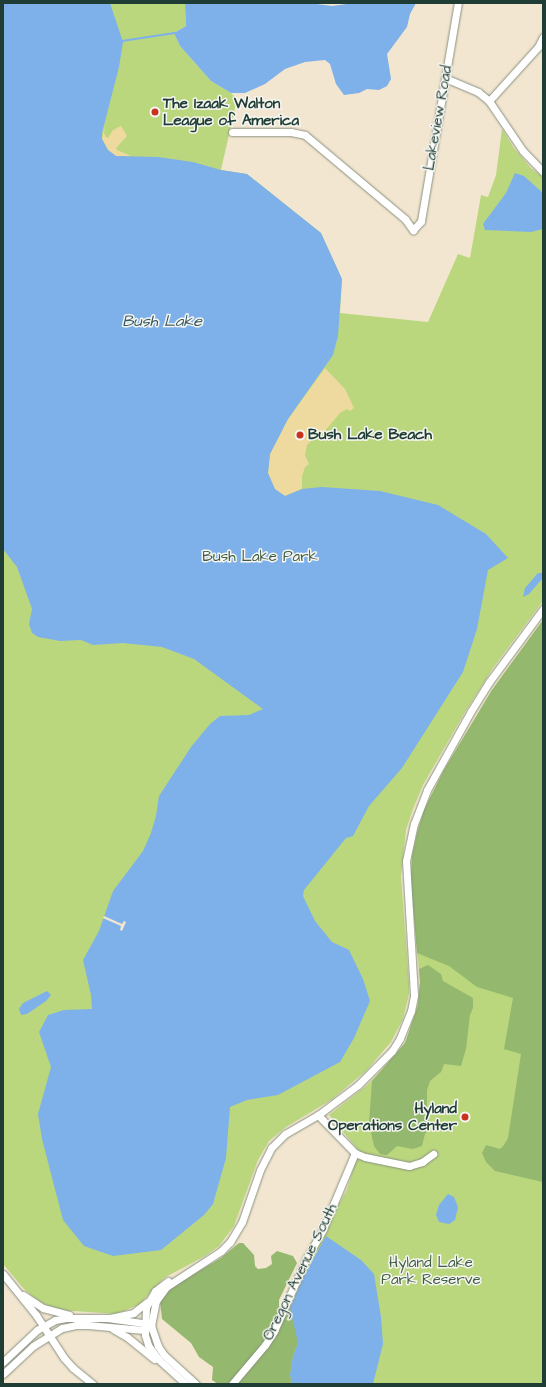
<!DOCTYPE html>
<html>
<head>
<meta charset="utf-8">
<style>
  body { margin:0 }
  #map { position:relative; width:546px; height:1387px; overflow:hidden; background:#f3e6d0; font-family:"Architects Daughter",sans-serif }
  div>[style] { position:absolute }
  .green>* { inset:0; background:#bbd77e }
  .forest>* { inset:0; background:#94b86d }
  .sand>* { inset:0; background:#eeda9e }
  .water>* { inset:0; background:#7eb0ea }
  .pier>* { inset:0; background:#f3e6d0 }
  .stream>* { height:1.5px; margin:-0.75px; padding:0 0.75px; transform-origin:0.75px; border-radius:0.75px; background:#7eb0ea }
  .roads { filter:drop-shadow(0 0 1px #899282) drop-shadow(0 0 1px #899282) }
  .minor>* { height:7px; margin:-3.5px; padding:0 3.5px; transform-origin:3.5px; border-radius:3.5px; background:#fff }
  .dots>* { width:11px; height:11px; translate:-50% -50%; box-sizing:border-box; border:2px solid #f6f6f2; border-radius:50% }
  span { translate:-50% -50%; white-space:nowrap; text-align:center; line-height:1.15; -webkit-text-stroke:3px #f6f6f2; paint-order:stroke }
  .poi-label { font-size:15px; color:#1f3d34; font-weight:700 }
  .left { translate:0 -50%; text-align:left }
  .right { translate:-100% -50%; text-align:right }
  .street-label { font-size:15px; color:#1f3d34 }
  .park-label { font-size:15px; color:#3e5c43 }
  .water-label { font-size:16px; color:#375a62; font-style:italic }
  .frame { position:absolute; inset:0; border:4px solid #1f3d34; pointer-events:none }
</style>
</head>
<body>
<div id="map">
  <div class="green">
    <div style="clip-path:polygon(3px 3px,185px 3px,186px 26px,174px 33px,180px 46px,211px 81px,231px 93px,237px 99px,221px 170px,247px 174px,321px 233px,342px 279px,340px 313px,428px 322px,458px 254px,470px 258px,481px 195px,488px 197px,496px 175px,502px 129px,514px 148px,531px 168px,543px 177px,543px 601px,493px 668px,465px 712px,423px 785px,413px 809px,406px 830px,401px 876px,409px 983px,409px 994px,403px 1019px,391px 1042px,366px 1071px,331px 1100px,286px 1127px,269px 1141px,258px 1160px,234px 1226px,219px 1246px,205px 1256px,164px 1278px,140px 1304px,117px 1314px,59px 1310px,49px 1307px,37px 1300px,24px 1289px,3px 1264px)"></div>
    <div style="clip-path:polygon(543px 620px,543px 1384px,237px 1384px,258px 1360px,278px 1328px,303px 1272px,347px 1189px,359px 1151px,329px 1115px,366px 1086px,392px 1060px,405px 1043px,412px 1026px,418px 1005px,420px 982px,411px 881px,412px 856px,424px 810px,444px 770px,492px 690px)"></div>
  </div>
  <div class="forest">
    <div style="clip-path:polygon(543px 620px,543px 1182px,495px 1171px,486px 1162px,482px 1153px,486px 1145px,500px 1149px,504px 1145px,508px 1138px,521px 1054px,504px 1049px,513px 998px,477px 987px,449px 966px,417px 953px,411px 881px,412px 856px,417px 833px,424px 810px,444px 770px,492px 690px)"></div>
    <div style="clip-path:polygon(428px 965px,441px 974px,443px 981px,473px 998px,473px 1008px,470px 1015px,466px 1049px,461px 1066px,444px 1064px,441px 1072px,430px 1081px,427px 1090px,427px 1113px,431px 1126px,425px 1134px,422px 1146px,413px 1149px,397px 1146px,387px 1155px,380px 1154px,374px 1146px,369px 1123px,372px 1081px,405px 1043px,418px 1005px,420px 982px,419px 969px)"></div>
    <div style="clip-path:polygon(239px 1243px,243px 1243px,254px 1255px,255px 1266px,258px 1269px,266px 1268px,272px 1264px,271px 1256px,277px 1251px,293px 1256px,297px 1263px,279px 1300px,279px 1312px,264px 1342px,229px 1384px,218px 1384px,212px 1380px,213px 1367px,199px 1357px,191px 1343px,162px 1319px,160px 1301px,172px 1287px,221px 1258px)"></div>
    <div style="clip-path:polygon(287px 1307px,290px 1308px,294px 1318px,298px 1343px,293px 1356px,290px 1375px,292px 1384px,237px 1384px,258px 1360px,278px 1328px)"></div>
  </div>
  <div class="sand">
    <div style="clip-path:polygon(105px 125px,104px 133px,106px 137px,108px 138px,113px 130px,121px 126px,127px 136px,116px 148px,117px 150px,131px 156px,116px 156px,108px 150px,102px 139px)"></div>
    <div style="clip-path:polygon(325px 368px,345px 389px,354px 408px,350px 411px,347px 409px,340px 413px,324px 432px,314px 437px,307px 445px,305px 455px,309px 464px,305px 467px,302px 476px,302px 489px,285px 496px,274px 489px,268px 473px,270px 454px,288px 419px)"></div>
  </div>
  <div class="water">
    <div style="clip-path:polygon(3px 3px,110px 3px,123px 42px,119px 67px,102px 133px,102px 139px,108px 150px,116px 156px,158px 157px,193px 162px,221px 170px,247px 174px,321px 233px,342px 279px,338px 336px,333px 355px,288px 419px,270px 454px,268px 473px,275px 489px,285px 496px,302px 489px,322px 487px,380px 491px,438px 505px,486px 534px,508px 558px,488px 570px,477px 629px,463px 672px,402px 768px,369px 806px,353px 836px,346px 838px,304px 890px,303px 896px,315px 921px,332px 942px,349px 950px,363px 979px,370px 1001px,354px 1038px,340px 1062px,278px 1095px,247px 1100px,230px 1107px,226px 1158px,213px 1204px,204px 1215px,161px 1250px,113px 1256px,84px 1246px,63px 1220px,42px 1139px,38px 1114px,51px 1067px,39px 1032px,48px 1015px,64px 1010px,92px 1009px,91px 995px,83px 960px,99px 931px,113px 891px,143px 851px,151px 833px,156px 816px,159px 796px,191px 747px,210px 724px,220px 716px,249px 715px,263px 709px,194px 659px,162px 647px,123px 643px,93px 645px,81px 640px,60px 641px,38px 637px,32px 633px,29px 624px,32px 609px,17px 567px,3px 549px)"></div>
    <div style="clip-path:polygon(185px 3px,309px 3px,332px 6px,354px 3px,416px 3px,410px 14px,407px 27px,387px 54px,391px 79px,387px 86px,379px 90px,367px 89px,359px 93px,344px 95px,336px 84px,330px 64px,325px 60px,305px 62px,285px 69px,265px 84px,245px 93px,231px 93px,211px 81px,180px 46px,174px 33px,186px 26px)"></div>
    <div style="clip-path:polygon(515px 173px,524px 176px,543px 193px,543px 229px,531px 232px,485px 230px,483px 224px,506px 193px)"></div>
    <div style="clip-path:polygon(538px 573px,542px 573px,542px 579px,529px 594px,523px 597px,525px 588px)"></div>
    <div style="clip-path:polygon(47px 991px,51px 995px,46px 1001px,27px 1014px,21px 1015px,19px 1009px,23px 1003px)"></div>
    <div style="clip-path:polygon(448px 1194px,454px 1197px,458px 1207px,455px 1220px,449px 1224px,439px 1222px,436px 1215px,439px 1205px)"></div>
    <div style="clip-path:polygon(326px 1236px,361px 1260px,374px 1274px,381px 1317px,383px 1344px,373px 1384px,292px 1384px,290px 1375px,293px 1356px,298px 1343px,290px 1308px,304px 1276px)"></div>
  </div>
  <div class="pier">
    <div style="clip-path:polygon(104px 916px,122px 924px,124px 921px,126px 922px,122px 931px,120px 930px,121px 926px,103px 918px)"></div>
  </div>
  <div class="stream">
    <div style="left:122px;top:41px;width:53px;rotate:-8.7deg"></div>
  </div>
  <div class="roads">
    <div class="minor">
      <div style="left:445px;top:78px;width:36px;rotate:23deg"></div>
      <div style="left:478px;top:92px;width:14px;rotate:39deg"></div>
      <div style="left:489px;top:101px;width:60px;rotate:55.8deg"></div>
      <div style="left:523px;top:151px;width:29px;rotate:46deg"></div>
      <div style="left:489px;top:101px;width:73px;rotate:-47.8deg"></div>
      <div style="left:538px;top:47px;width:11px;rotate:-63deg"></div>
      <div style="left:232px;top:132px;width:59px"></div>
      <div style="left:291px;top:132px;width:14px;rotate:12deg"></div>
      <div style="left:305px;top:135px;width:131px;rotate:40deg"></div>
      <div style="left:405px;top:219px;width:14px;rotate:54deg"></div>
      <div style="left:413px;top:230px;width:12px;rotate:-48deg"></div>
      <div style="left:421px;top:221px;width:221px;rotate:-80.4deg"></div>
      <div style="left:318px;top:1115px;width:53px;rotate:45.8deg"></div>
      <div style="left:355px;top:1153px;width:11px;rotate:22deg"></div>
      <div style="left:365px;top:1157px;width:45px;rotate:11.6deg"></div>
      <div style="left:409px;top:1166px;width:14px;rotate:-17deg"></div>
      <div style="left:422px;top:1162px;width:14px;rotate:-36deg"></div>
      <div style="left:3px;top:1274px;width:53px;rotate:51.2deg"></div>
      <div style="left:36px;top:1315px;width:51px;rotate:56.9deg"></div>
      <div style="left:64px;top:1358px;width:13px;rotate:48deg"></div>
      <div style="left:73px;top:1368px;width:26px;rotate:39deg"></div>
      <div style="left:168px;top:1281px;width:16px;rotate:142deg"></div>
      <div style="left:155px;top:1291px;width:18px;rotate:119deg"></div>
      <div style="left:146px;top:1307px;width:28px;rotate:92deg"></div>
      <div style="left:145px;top:1335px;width:10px;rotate:73deg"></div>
      <div style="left:148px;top:1345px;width:17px;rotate:54deg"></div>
      <div style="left:158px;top:1359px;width:38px;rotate:42deg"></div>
      <div style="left:23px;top:1295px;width:24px;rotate:33deg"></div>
      <div style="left:43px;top:1308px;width:27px;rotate:15deg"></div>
      <div style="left:110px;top:1318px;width:24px;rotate:-12deg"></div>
      <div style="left:133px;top:1313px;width:18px;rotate:-38deg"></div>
      <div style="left:113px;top:1329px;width:16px;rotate:30deg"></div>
      <div style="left:127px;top:1337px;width:35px;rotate:39deg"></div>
      <div style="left:3px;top:1362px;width:47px;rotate:-43.3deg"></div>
      <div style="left:37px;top:1330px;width:21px;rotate:-29deg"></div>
      <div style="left:55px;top:1320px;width:11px;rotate:-10deg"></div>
      <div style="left:66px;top:1318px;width:41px"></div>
      <div style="left:107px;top:1318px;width:37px;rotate:8deg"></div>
      <div style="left:144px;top:1323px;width:8px;rotate:23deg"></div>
      <div style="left:3px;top:1374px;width:41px;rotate:-43deg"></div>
      <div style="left:33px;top:1346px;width:34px;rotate:-32deg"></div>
      <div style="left:62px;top:1328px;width:14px;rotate:-12deg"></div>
      <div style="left:76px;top:1325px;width:12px"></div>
      <div style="left:88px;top:1325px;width:56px;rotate:5.1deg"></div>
      <div style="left:144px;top:1330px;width:8px;rotate:-30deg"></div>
      <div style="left:196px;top:1384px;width:43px;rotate:-137.8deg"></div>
      <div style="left:164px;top:1355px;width:11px;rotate:-124deg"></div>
      <div style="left:158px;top:1346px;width:21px;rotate:-109deg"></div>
      <div style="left:151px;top:1326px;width:25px;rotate:-79deg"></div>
      <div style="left:156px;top:1301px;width:17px;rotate:-54deg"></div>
      <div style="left:166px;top:1287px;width:66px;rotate:-33.2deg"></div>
      <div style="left:221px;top:1251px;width:13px;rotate:-45deg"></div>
      <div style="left:230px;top:1242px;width:23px;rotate:-59deg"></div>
      <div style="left:242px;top:1222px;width:55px;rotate:-70.9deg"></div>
      <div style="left:260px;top:1170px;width:25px;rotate:-63deg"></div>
      <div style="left:271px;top:1148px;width:20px;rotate:-45deg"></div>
      <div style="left:285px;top:1134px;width:38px;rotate:-30deg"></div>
      <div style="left:318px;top:1115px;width:50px;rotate:-36.9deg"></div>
      <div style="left:358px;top:1085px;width:48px;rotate:-45deg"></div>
      <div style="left:392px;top:1051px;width:15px;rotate:-58deg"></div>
      <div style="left:400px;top:1038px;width:29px;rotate:-68deg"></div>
      <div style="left:411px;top:1011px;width:16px;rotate:-79deg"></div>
      <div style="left:414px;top:995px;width:134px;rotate:-93.4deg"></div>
      <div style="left:406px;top:861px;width:38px;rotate:-78deg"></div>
      <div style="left:414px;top:824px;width:36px;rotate:-69deg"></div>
      <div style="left:427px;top:790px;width:90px;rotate:-60.9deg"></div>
      <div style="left:471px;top:711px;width:34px;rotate:-58deg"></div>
      <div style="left:489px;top:682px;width:91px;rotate:-53.5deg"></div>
      <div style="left:232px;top:1384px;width:51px;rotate:-49.8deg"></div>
      <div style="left:265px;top:1345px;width:17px;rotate:-57deg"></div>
      <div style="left:274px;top:1331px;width:79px;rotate:-66deg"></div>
      <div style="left:306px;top:1259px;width:34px;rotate:-60deg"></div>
      <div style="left:323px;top:1229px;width:82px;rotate:-67.2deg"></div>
    </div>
  </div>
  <div class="dots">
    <div style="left:155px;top:112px;background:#c8321e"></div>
    <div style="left:300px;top:435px;background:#c8321e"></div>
    <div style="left:465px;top:1117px;background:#c8321e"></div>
  </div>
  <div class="poi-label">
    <span class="left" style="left:163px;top:112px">The Izaak Walton<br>League of America</span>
    <span class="left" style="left:308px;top:435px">Bush Lake Beach</span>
    <span class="right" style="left:457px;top:1117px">Hyland<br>Operations Center</span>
  </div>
  <div class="street-label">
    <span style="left:438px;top:118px;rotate:-80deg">Lakeview Road</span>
    <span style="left:300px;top:1272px;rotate:-64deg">Oregon Avenue South</span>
  </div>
  <div class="park-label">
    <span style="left:260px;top:557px">Bush Lake Park</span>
    <span style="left:431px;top:1271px">Hyland Lake<br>Park Reserve</span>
  </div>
  <div class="water-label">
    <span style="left:162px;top:321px">Bush Lake</span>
  </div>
  <div class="frame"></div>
</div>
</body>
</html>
